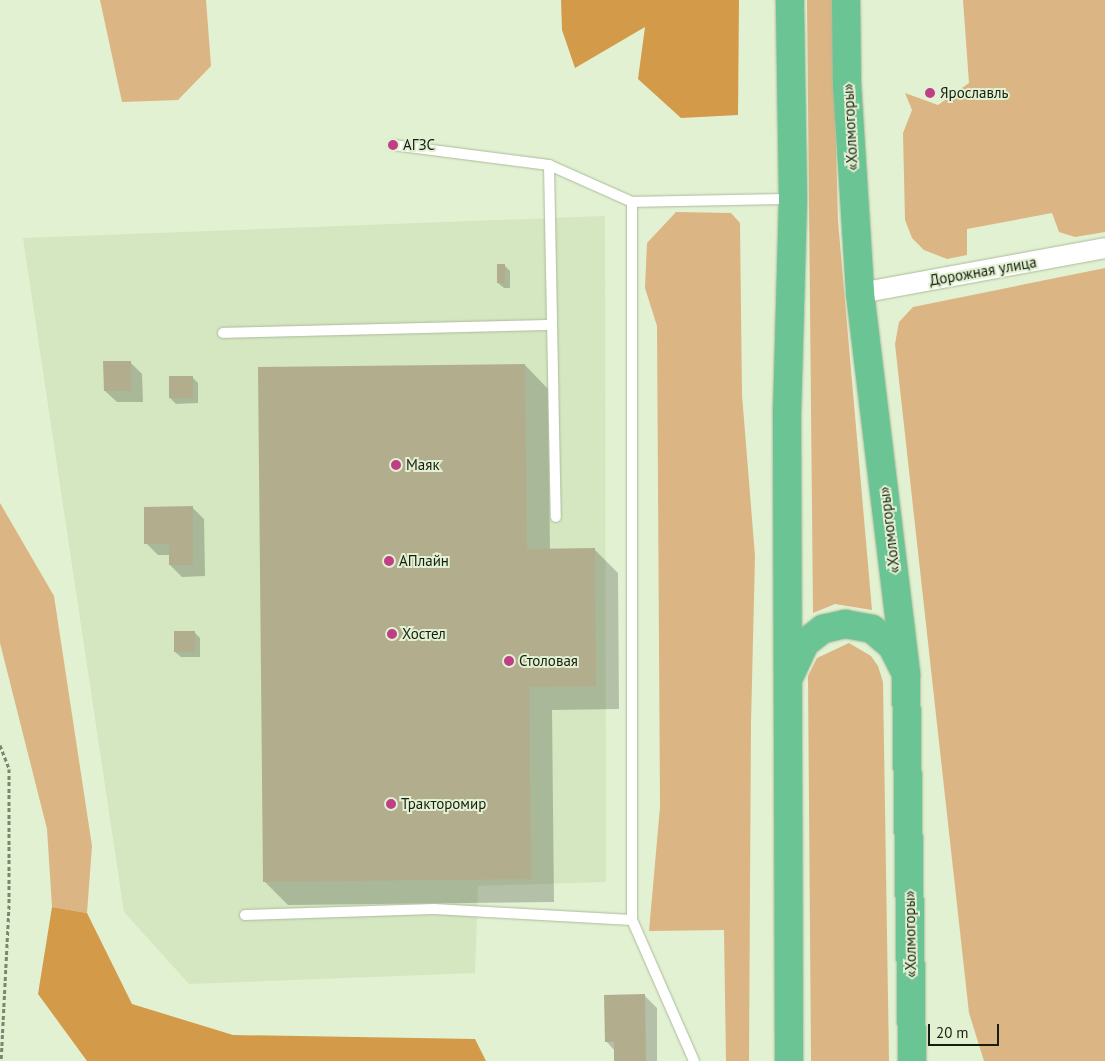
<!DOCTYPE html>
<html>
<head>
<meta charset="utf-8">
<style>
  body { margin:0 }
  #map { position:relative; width:1105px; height:1061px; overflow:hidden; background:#e2f1d1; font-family:"PT Sans",sans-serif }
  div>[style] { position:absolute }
  .built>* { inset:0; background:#d4e7c0 }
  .green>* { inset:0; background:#dcb584 }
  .forest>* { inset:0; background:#d39a49 }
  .shadow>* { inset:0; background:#0003 }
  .building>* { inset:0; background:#b2ae8d }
  .path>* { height:3px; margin-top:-1.5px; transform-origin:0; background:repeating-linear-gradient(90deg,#7b8570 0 4px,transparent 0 6.5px) }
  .roads { filter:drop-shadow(0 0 1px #acbb9c) drop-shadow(0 0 1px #acbb9c) }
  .service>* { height:10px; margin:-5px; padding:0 5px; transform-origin:5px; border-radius:5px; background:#fff }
  .minor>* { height:20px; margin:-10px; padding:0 10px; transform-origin:10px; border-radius:10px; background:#fff }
  .trunk>* { height:28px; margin:-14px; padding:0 14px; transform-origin:14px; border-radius:14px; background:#6ac493 }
  .dots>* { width:14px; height:14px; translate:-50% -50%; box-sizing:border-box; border:2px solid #e2f1d1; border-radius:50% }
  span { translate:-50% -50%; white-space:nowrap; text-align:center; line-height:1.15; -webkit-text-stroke:4px #e2f1d1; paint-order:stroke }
  .poi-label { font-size:15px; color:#181d12 }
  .left { translate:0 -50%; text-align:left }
  .street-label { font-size:15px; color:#181d12 }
  .scale { position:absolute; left:928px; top:1024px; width:71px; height:22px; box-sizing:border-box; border:2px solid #181d12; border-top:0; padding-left:6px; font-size:15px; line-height:18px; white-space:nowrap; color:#181d12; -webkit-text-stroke:4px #e2f1d1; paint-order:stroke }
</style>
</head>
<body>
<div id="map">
  <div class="built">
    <div style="clip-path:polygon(605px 216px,606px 882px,478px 886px,475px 973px,189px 984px,124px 912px,23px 238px)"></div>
  </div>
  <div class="green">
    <div style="clip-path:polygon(100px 0,206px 0,211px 66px,178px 100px,122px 102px)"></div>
    <div style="clip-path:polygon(807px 0,832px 0,838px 221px,872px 610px,835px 604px,813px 613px)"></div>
    <div style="clip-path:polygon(963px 0,1105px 0,1105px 232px,1075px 237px,1059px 232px,1052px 213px,967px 229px,967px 255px,947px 259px,924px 250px,912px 238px,905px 220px,903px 133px,912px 110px,905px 93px,938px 105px,969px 83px)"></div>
    <div style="clip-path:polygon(676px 212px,731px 213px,740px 223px,742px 395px,755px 556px,751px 723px,749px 1061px,726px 1061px,724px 930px,649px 931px,660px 807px,657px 326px,645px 288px,647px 243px)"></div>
    <div style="clip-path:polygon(1105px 268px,1105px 1061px,984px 1061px,969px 1013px,895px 344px,899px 322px,913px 307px)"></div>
    <div style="clip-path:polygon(0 503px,54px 596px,92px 846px,87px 913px,52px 907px,47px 829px,0 643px)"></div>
    <div style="clip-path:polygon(849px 643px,871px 656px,878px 666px,883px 682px,889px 1061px,811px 1061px,808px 676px,817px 658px)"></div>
  </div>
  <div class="forest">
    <div style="clip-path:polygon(561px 0,739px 0,738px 115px,681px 118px,638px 79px,645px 27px,575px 68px,562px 30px)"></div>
    <div style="clip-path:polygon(52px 907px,87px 913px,132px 1004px,233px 1035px,475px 1039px,486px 1061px,87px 1061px,38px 994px)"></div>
  </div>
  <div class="shadow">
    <div style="clip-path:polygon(504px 265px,510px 271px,510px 288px,504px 288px,498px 283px)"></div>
    <div style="clip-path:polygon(130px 362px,142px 374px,143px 402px,117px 402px,105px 391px)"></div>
    <div style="clip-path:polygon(525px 365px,548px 389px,550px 550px,594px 549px,618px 573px,619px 709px,552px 710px,554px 902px,288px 905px,265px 882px)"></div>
    <div style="clip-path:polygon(192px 377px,198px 383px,198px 403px,176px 404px,170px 398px)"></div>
    <div style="clip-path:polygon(192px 507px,204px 519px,205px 576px,182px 577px,170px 565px,170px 555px,158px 555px,146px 543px)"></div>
    <div style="clip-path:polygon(194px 632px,200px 638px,200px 657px,181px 657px,175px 652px)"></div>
    <div style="clip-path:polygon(645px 996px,657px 1008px,657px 1061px,615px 1061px,615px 1051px,606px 1041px)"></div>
  </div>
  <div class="building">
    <div style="clip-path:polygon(497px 264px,505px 264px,505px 283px,497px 283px)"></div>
    <div style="clip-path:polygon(103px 361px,131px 361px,131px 391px,104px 391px)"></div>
    <div style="clip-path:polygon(525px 364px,527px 549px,595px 548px,596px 686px,529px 687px,531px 879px,263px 882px,258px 367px)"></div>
    <div style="clip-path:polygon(169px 376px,193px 376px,193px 398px,169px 398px)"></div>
    <div style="clip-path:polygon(193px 506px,193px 565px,169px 565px,169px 544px,144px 544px,144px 507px)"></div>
    <div style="clip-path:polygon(174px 631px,195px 631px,195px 652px,174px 652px)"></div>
    <div style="clip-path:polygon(645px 994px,646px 1061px,614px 1061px,614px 1042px,605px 1042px,604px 995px)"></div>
  </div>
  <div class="path">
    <div style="left:0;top:745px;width:26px;rotate:69deg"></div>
    <div style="left:9px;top:769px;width:136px;rotate:90deg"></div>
    <div style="left:9px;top:905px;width:156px;rotate:92.9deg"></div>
  </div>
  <div class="roads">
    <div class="service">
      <div style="left:393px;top:145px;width:157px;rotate:7.3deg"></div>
      <div style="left:549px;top:165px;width:91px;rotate:24deg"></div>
      <div style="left:549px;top:165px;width:352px;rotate:88.9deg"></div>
      <div style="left:223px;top:333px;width:329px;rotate:-1.4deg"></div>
      <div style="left:245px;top:915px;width:189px;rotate:-1.8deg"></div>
      <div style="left:434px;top:909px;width:198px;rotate:3.2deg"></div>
      <div style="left:694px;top:1061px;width:154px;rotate:-113.7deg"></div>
      <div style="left:632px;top:920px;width:718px;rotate:-90deg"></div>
      <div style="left:632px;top:202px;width:160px;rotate:-1.1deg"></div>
    </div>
    <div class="minor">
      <div style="left:860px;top:293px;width:249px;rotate:-10.4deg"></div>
    </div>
    <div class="trunk">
      <div style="left:846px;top:0;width:84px;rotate:89.3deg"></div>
      <div style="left:847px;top:84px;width:209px;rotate:86.4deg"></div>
      <div style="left:860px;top:293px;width:384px;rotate:83.1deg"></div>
      <div style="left:906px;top:674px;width:387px;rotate:89.1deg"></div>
      <div style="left:790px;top:675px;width:35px;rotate:-65deg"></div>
      <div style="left:805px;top:643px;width:23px;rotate:-38deg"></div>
      <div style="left:823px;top:629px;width:23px;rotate:-13deg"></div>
      <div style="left:845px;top:624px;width:27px;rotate:10deg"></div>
      <div style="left:872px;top:629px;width:26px;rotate:40deg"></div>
      <div style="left:892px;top:646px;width:25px;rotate:63deg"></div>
      <div style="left:789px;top:1061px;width:647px;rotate:-90.18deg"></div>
      <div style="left:787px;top:414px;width:215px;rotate:-88.4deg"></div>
      <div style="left:793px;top:199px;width:199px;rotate:-90.9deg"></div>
    </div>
  </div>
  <div class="dots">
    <div style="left:930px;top:93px;background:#c03e86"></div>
    <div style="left:393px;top:145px;background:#c03e86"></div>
    <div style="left:396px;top:465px;background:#c03e86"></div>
    <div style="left:389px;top:561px;background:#c03e86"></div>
    <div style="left:392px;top:634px;background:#c03e86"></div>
    <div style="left:509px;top:661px;background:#c03e86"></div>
    <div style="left:391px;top:804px;background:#c03e86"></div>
  </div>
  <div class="poi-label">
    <span class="left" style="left:940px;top:93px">Ярославль</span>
    <span class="left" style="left:403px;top:145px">АГЗС</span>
    <span class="left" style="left:406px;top:465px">Маяк</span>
    <span class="left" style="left:399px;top:561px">АПлайн</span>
    <span class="left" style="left:402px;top:634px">Хостел</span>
    <span class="left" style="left:519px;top:661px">Столовая</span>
    <span class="left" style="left:401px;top:804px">Тракторомир</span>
  </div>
  <div class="street-label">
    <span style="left:850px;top:127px;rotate:-93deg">«Холмогоры»</span>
    <span style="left:983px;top:271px;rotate:-10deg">Дорожная улица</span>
    <span style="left:889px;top:530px;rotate:-97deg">«Холмогоры»</span>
    <span style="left:910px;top:934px;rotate:-91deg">«Холмогоры»</span>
  </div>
  <div class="scale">20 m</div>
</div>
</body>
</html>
